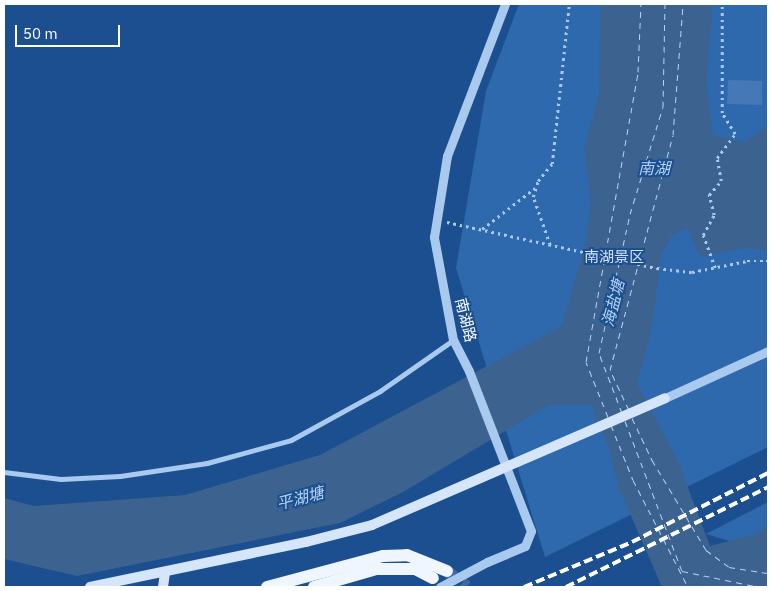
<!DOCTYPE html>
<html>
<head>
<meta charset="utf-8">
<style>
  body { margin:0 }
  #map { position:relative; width:772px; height:591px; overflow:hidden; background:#1b4f8f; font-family:"IBM Plex Sans","Noto Sans SC",sans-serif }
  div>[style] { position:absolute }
  .green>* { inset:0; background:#2e69ad }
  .water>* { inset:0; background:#3c6290 }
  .ferry>* { height:1px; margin-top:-0.5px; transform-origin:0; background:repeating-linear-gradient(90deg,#b5d3f5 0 6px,transparent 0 11px) }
  .building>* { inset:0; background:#4478b7 }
  .primary-tunnel>* { height:12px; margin-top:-6px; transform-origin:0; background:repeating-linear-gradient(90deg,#3d69a0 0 12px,transparent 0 18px) }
  .path>* { height:2.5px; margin-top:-1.25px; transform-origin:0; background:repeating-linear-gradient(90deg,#a9c9ee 0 2.5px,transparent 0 6.5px) }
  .minor>* { height:5px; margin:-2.5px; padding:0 2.5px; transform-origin:2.5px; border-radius:2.5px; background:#a9c9ee }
  .tertiary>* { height:9px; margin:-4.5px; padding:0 4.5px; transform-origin:4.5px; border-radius:4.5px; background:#a9c9ee }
  .secondary>* { height:10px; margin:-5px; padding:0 5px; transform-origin:5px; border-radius:5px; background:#d6e6fa }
  .primary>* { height:12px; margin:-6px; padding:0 6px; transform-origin:6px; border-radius:6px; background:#f0f6ff }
  .rail>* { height:4px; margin-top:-2px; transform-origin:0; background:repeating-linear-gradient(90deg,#fff 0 9px,transparent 0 13px) }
  .tertiary-bridge>* { height:9px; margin:-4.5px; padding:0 4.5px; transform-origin:4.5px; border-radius:4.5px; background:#a9c9ee }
  span { translate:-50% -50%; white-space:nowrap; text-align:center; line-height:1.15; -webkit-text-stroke:4px #1b4f8f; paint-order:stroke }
  .park-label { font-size:15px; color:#cfe3fa }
  .street-label { font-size:15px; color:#fff }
  .water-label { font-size:16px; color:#b5d3f5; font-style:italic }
  .frame { position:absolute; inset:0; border:5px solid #fff; pointer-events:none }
  .scale { position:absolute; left:15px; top:25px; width:105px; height:22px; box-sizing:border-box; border:2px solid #fff; border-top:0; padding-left:6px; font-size:15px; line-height:18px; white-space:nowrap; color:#fff; -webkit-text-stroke:4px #1b4f8f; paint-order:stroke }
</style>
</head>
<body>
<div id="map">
  <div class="green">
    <div style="clip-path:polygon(519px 4px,768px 4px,768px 447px,545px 557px,456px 268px,486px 91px)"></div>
    <div style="clip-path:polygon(768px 502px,768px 536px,746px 546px,706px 534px)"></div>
  </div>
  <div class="water">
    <div style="clip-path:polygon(600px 4px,713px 4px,706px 83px,713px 135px,744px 142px,768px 126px,768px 250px,745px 248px,700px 257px,688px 228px,672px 235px,661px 255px,652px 327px,637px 384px,678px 461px,710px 546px,755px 534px,768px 527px,768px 587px,662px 587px,618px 486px,609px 448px,591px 405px,549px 405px,403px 492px,340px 523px,77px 576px,4px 559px,4px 498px,34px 506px,185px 495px,320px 455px,562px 326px,586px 240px,591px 203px,584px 149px,599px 94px)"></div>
  </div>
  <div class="ferry">
    <div style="left:629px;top:410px;width:44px;rotate:-115.4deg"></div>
    <div style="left:610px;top:370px;width:243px;rotate:-75deg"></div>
    <div style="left:673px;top:135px;width:131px;rotate:-85.6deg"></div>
    <div style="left:622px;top:413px;width:64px;rotate:-111deg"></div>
    <div style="left:599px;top:353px;width:142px;rotate:-77.4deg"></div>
    <div style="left:630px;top:214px;width:112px;rotate:-72.9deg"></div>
    <div style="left:663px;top:107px;width:103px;rotate:-88.9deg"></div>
    <div style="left:608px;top:417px;width:59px;rotate:-111.8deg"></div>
    <div style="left:586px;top:362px;width:295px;rotate:-79.8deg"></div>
    <div style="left:638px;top:72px;width:68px;rotate:-87.5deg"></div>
    <div style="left:632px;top:418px;width:47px;rotate:64.5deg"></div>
    <div style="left:652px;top:460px;width:105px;rotate:59deg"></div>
    <div style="left:706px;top:550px;width:29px;rotate:36deg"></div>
    <div style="left:729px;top:567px;width:39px;rotate:9deg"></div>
    <div style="left:625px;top:421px;width:160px;rotate:69.2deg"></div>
    <div style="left:682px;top:571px;width:79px;rotate:11.7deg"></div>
    <div style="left:611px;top:425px;width:59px;rotate:68.2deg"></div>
    <div style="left:633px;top:480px;width:120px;rotate:62.8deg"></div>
  </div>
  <div class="building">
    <div style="clip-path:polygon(728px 80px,762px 81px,762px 105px,727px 104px)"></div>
  </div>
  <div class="primary-tunnel">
    <div style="left:448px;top:572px;width:24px;rotate:38deg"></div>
  </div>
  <div class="path">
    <div style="left:447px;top:222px;width:215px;rotate:12.4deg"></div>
    <div style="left:657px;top:268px;width:35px;rotate:7deg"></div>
    <div style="left:692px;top:272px;width:56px;rotate:-11.3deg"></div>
    <div style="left:747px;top:261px;width:21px"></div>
    <div style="left:482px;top:229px;width:67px;rotate:-37.7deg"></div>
    <div style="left:550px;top:245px;width:51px;rotate:-109.5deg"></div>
    <div style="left:533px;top:197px;width:17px;rotate:-73deg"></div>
    <div style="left:538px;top:181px;width:22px;rotate:-51deg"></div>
    <div style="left:552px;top:164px;width:161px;rotate:-83.9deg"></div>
    <div style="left:715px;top:268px;width:35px;rotate:-110deg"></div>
    <div style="left:703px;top:235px;width:23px;rotate:-61deg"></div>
    <div style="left:714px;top:215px;width:21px;rotate:-104deg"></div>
    <div style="left:709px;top:195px;width:18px;rotate:-49deg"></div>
    <div style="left:721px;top:181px;width:23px;rotate:-100deg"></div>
    <div style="left:717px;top:158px;width:30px;rotate:-53deg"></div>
    <div style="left:735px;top:134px;width:25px;rotate:-122deg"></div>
    <div style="left:722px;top:113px;width:109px;rotate:-90deg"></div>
  </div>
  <div class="minor">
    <div style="left:4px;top:472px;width:57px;rotate:7deg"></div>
    <div style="left:61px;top:479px;width:59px;rotate:-2.9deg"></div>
    <div style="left:120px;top:476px;width:88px;rotate:-8.5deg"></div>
    <div style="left:207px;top:463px;width:87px;rotate:-15.3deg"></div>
    <div style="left:291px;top:440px;width:102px;rotate:-28.8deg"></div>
    <div style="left:380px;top:391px;width:89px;rotate:-34.9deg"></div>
  </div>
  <div class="tertiary">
    <div style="left:665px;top:398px;width:113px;rotate:-24.5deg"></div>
    <div style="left:487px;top:562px;width:41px;rotate:-22.8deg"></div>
    <div style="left:525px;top:546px;width:16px;rotate:-68deg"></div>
    <div style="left:531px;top:531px;width:172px;rotate:-111.2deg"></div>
    <div style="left:469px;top:371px;width:35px;rotate:-117deg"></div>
    <div style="left:453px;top:340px;width:105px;rotate:-100.5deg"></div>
    <div style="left:434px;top:237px;width:82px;rotate:-80.9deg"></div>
    <div style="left:447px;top:156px;width:163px;rotate:-69.1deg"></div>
  </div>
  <div class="secondary">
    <div style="left:90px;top:587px;width:221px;rotate:-11.8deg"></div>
    <div style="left:306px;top:542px;width:68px;rotate:-14.4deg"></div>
    <div style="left:372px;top:525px;width:319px;rotate:-23.4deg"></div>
    <div style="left:163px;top:587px;width:15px;rotate:-82deg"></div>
  </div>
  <div class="primary">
    <div style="left:267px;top:587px;width:120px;rotate:-15deg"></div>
    <div style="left:383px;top:556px;width:24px;rotate:-2deg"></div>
    <div style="left:407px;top:555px;width:43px;rotate:21.8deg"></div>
    <div style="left:314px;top:587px;width:65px;rotate:-16.2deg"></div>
    <div style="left:376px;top:569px;width:39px"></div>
    <div style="left:415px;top:569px;width:20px;rotate:27deg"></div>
  </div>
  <div class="rail">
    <div style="left:524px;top:587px;width:117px;rotate:-22.6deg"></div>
    <div style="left:632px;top:542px;width:153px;rotate:-26.9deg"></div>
    <div style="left:566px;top:587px;width:225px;rotate:-26.3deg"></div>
  </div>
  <div class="tertiary-bridge">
    <div style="left:440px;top:587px;width:53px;rotate:-28deg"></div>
  </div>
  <div class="park-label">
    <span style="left:614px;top:257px">南湖景区</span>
  </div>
  <div class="street-label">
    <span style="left:466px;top:320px;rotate:76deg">南湖路</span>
  </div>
  <div class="water-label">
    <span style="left:654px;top:168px">南湖</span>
    <span style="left:613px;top:303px;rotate:-76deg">海盐塘</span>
    <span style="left:300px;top:498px;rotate:-15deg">平湖塘</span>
  </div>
  <div class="frame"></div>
  <div class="scale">50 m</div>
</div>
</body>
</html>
